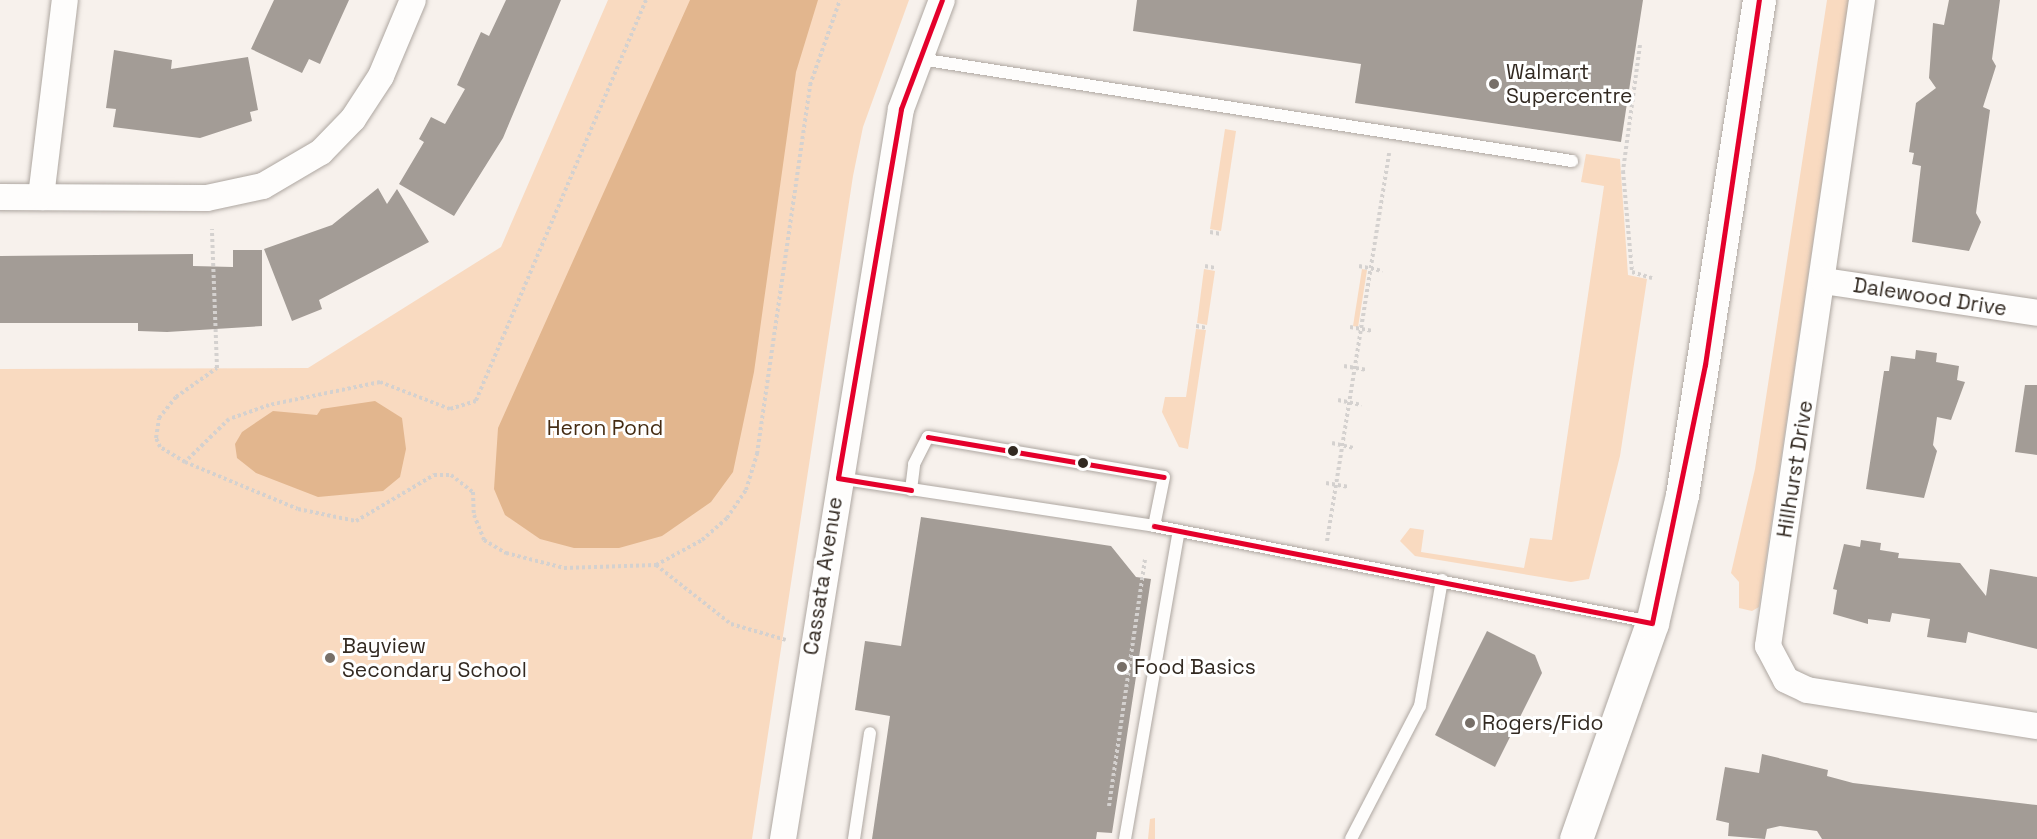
<!DOCTYPE html>
<html>
<head>
<meta charset="utf-8">
<style>
  body { margin:0 }
  #map { position:relative; width:2037px; height:839px; overflow:hidden; background:#f7f1ec; font-family:"Space Grotesk",sans-serif }
  div>[style] { position:absolute }
  .green>* { inset:0; background:#f9dac0 }
  .water>* { inset:0; background:#e2b68e }
  .building>* { inset:0; background:#a39c96 }
  .path>* { height:4px; margin-top:-2px; transform-origin:0; background:repeating-linear-gradient(90deg,#d4d1cf 0 3px,transparent 0 6px) }
  .roads { filter:drop-shadow(0 0 2px #aea7a1) drop-shadow(0 0 2px #aea7a1) }
  .lane>* { height:12px; margin:-6px; padding:0 6px; transform-origin:6px; border-radius:6px; background:#fefdfc }
  .street>* { height:26px; margin:-13px; padding:0 13px; transform-origin:13px; border-radius:13px; background:#fefdfc }
  .primary>* { height:33px; margin:-16.5px; padding:0 16.5px; transform-origin:16.5px; border-radius:16.5px; background:#fefdfc }
  .bus-1>* { height:4.5px; margin:-2.25px; padding:0 2.25px; transform-origin:2.25px; border-radius:2.25px; background:#e4002b }
  .dots>* { width:16px; height:16px; translate:-50% -50%; box-sizing:border-box; border:3px solid #fff; border-radius:50% }
  span { translate:-50% -50%; white-space:nowrap; text-align:center; line-height:1.15; -webkit-text-stroke:6px #fff; paint-order:stroke }
  .poi-label { font-size:21px; color:#322921 }
  .left { translate:0 -50%; text-align:left }
  .street-label { font-size:21px; color:#322921 }
  .park-label { font-size:21px; color:#452c13 }
</style>
</head>
<body>
<div id="map">
  <div class="green">
    <div style="clip-path:polygon(608px 0,909px 0,863px 127px,853px 176px,752px 839px,0 839px,0 369px,308px 368px,501px 247px)"></div>
    <div style="clip-path:polygon(1827px 0,1849px 0,1759px 607px,1752px 611px,1739px 608px,1739px 582px,1731px 573px,1755px 469px)"></div>
    <div style="clip-path:polygon(1225px 129px,1236px 131px,1221px 231px,1210px 229px)"></div>
    <div style="clip-path:polygon(1586px 154px,1620px 159px,1628px 275px,1647px 279px,1620px 456px,1589px 579px,1571px 582px,1415px 556px,1400px 541px,1410px 528px,1424px 530px,1421px 552px,1524px 568px,1530px 538px,1552px 540px,1604px 186px,1581px 182px)"></div>
    <div style="clip-path:polygon(1204px 269px,1215px 271px,1207px 325px,1197px 323px)"></div>
    <div style="clip-path:polygon(1362px 269px,1367px 270px,1358px 327px,1353px 326px)"></div>
    <div style="clip-path:polygon(1196px 329px,1206px 330px,1188px 449px,1179px 447px,1162px 412px,1165px 397px,1186px 397px)"></div>
    <div style="clip-path:polygon(1155px 818px,1155px 839px,1148px 839px,1150px 819px)"></div>
  </div>
  <div class="water">
    <div style="clip-path:polygon(690px 0,818px 0,796px 72px,754px 372px,733px 472px,711px 502px,662px 536px,619px 548px,574px 548px,540px 539px,505px 515px,494px 489px,498px 428px)"></div>
    <div style="clip-path:polygon(375px 401px,402px 418px,406px 449px,400px 477px,383px 491px,318px 497px,256px 473px,237px 458px,235px 444px,242px 432px,273px 411px,317px 415px,321px 409px)"></div>
  </div>
  <div class="building">
    <div style="clip-path:polygon(274px 0,349px 0,320px 64px,309px 59px,302px 73px,251px 49px)"></div>
    <div style="clip-path:polygon(506px 0,561px 0,503px 138px,454px 216px,399px 184px,424px 142px,419px 139px,431px 117px,445px 124px,465px 89px,457px 85px,481px 32px,489px 36px)"></div>
    <div style="clip-path:polygon(1137px 0,1643px 0,1621px 142px,1355px 103px,1361px 64px,1133px 31px)"></div>
    <div style="clip-path:polygon(1949px 0,2000px 0,1992px 59px,1996px 66px,1983px 107px,1990px 110px,1976px 213px,1981px 222px,1969px 251px,1912px 242px,1921px 166px,1912px 164px,1914px 153px,1909px 152px,1916px 103px,1936px 88px,1929px 78px,1933px 23px,1944px 25px)"></div>
    <div style="clip-path:polygon(114px 50px,172px 60px,171px 69px,248px 57px,258px 110px,250px 112px,252px 121px,200px 138px,113px 127px,116px 109px,106px 108px)"></div>
    <div style="clip-path:polygon(378px 188px,387px 204px,397px 189px,429px 242px,319px 300px,322px 309px,292px 321px,264px 249px,332px 225px)"></div>
    <div style="clip-path:polygon(233px 250px,262px 250px,262px 326px,167px 332px,138px 331px,138px 323px,0 323px,0 256px,193px 254px,193px 266px,233px 267px)"></div>
    <div style="clip-path:polygon(1916px 350px,1937px 353px,1936px 362px,1959px 366px,1957px 380px,1965px 382px,1951px 420px,1937px 417px,1933px 445px,1937px 451px,1924px 498px,1866px 489px,1884px 371px,1889px 371px,1891px 356px,1915px 359px)"></div>
    <div style="clip-path:polygon(2025px 385px,2037px 385px,2037px 455px,2015px 452px)"></div>
    <div style="clip-path:polygon(921px 517px,1111px 546px,1136px 577px,1151px 579px,1112px 833px,1097px 832px,1096px 839px,872px 839px,890px 716px,855px 710px,865px 641px,901px 646px)"></div>
    <div style="clip-path:polygon(1861px 540px,1881px 543px,1880px 550px,1899px 553px,1898px 558px,1960px 563px,1986px 596px,1990px 569px,2037px 577px,2037px 649px,1968px 632px,1966px 643px,1927px 637px,1930px 619px,1892px 613px,1890px 622px,1868px 619px,1868px 624px,1833px 614px,1837px 590px,1833px 589px,1844px 544px,1860px 547px)"></div>
    <div style="clip-path:polygon(1487px 631px,1535px 655px,1542px 673px,1495px 767px,1435px 735px)"></div>
    <div style="clip-path:polygon(1762px 754px,1828px 770px,1827px 776px,1853px 783px,2037px 805px,2037px 839px,1822px 839px,1817px 831px,1780px 826px,1767px 829px,1765px 839px,1728px 836px,1729px 823px,1716px 820px,1725px 767px,1759px 773px)"></div>
  </div>
  <div class="path">
    <div style="left:646px;top:0;width:436px;rotate:113deg"></div>
    <div style="left:476px;top:401px;width:27px;rotate:163deg"></div>
    <div style="left:450px;top:409px;width:75px;rotate:-158.9deg"></div>
    <div style="left:380px;top:382px;width:113px;rotate:168.3deg"></div>
    <div style="left:269px;top:405px;width:42px;rotate:160.7deg"></div>
    <div style="left:229px;top:419px;width:62px;rotate:135.7deg"></div>
    <div style="left:185px;top:462px;width:122px;rotate:22.6deg"></div>
    <div style="left:298px;top:509px;width:59px;rotate:11.7deg"></div>
    <div style="left:356px;top:521px;width:91px;rotate:-30.5deg"></div>
    <div style="left:434px;top:475px;width:17px"></div>
    <div style="left:451px;top:475px;width:28px;rotate:38deg"></div>
    <div style="left:473px;top:492px;width:23px;rotate:88deg"></div>
    <div style="left:474px;top:515px;width:27px;rotate:68deg"></div>
    <div style="left:484px;top:540px;width:26px;rotate:31deg"></div>
    <div style="left:506px;top:553px;width:60px;rotate:14.5deg"></div>
    <div style="left:564px;top:568px;width:92px;rotate:-1.9deg"></div>
    <div style="left:656px;top:565px;width:52px;rotate:-28.5deg"></div>
    <div style="left:702px;top:540px;width:33px;rotate:-41deg"></div>
    <div style="left:727px;top:518px;width:34px;rotate:-56deg"></div>
    <div style="left:746px;top:490px;width:38px;rotate:-73deg"></div>
    <div style="left:757px;top:454px;width:373px;rotate:-81.8deg"></div>
    <div style="left:810px;top:85px;width:90px;rotate:-70.6deg"></div>
    <div style="left:1640px;top:45px;width:127px;rotate:97.7deg"></div>
    <div style="left:1623px;top:171px;width:101px;rotate:84.9deg"></div>
    <div style="left:1632px;top:272px;width:21px;rotate:17deg"></div>
    <div style="left:1210px;top:232px;width:11px;rotate:10deg"></div>
    <div style="left:1205px;top:266px;width:10px;rotate:11deg"></div>
    <div style="left:1359px;top:266px;width:24px;rotate:12deg"></div>
    <div style="left:1196px;top:326px;width:10px;rotate:11deg"></div>
    <div style="left:1350px;top:327px;width:22px;rotate:10deg"></div>
    <div style="left:1344px;top:366px;width:22px;rotate:10deg"></div>
    <div style="left:1338px;top:400px;width:24px;rotate:12deg"></div>
    <div style="left:1332px;top:443px;width:23px;rotate:13deg"></div>
    <div style="left:185px;top:462px;width:29px;rotate:-149deg"></div>
    <div style="left:160px;top:447px;width:10px;rotate:-114deg"></div>
    <div style="left:156px;top:438px;width:20px;rotate:-81deg"></div>
    <div style="left:159px;top:418px;width:27px;rotate:-51deg"></div>
    <div style="left:176px;top:397px;width:50px;rotate:-35.3deg"></div>
    <div style="left:217px;top:368px;width:139px;rotate:-92.1deg"></div>
    <div style="left:1326px;top:483px;width:22px;rotate:10deg"></div>
    <div style="left:1327px;top:541px;width:393px;rotate:-80.9deg"></div>
    <div style="left:656px;top:565px;width:95px;rotate:38.2deg"></div>
    <div style="left:731px;top:624px;width:57px;rotate:16.2deg"></div>
    <div style="left:1109px;top:806px;width:249px;rotate:-81.7deg"></div>
  </div>
  <div class="roads">
    <div class="lane">
      <div style="left:920px;top:59px;width:660px;rotate:8.89deg"></div>
      <div style="left:838px;top:478px;width:320px;rotate:8.6deg"></div>
      <div style="left:1154px;top:526px;width:506px;rotate:10.93deg"></div>
      <div style="left:911px;top:490px;width:26px;rotate:-83deg"></div>
      <div style="left:914px;top:464px;width:30px;rotate:-63deg"></div>
      <div style="left:928px;top:437px;width:239px;rotate:9.6deg"></div>
      <div style="left:1164px;top:477px;width:50px;rotate:101.5deg"></div>
      <div style="left:854px;top:839px;width:107px;rotate:-81.4deg"></div>
      <div style="left:1125px;top:839px;width:313px;rotate:-80.1deg"></div>
      <div style="left:1351px;top:839px;width:150px;rotate:-62.6deg"></div>
      <div style="left:1420px;top:706px;width:128px;rotate:-80.1deg"></div>
    </div>
    <div class="street">
      <div style="left:1862px;top:0;width:653px;rotate:98.28deg"></div>
      <div style="left:1768px;top:646px;width:38px;rotate:62deg"></div>
      <div style="left:1786px;top:680px;width:23px;rotate:25deg"></div>
      <div style="left:1807px;top:690px;width:233px;rotate:8.9deg"></div>
      <div style="left:0;top:197px;width:207px;rotate:0.3deg"></div>
      <div style="left:207px;top:198px;width:57px;rotate:-12.1deg"></div>
      <div style="left:263px;top:186px;width:67px;rotate:-30.4deg"></div>
      <div style="left:321px;top:152px;width:46px;rotate:-45.9deg"></div>
      <div style="left:353px;top:119px;width:51px;rotate:-56.9deg"></div>
      <div style="left:381px;top:76px;width:82px;rotate:-67.2deg"></div>
      <div style="left:41px;top:197px;width:198px;rotate:-83.1deg"></div>
      <div style="left:1824px;top:281px;width:215px;rotate:8.5deg"></div>
      <div style="left:783px;top:839px;width:739px;rotate:-80.82deg"></div>
      <div style="left:901px;top:109px;width:116px;rotate:-69.4deg"></div>
    </div>
    <div class="primary">
      <div style="left:1576px;top:839px;width:229px;rotate:-70.6deg"></div>
      <div style="left:1652px;top:623px;width:131px;rotate:-76.8deg"></div>
      <div style="left:1682px;top:495px;width:501px;rotate:-81.16deg"></div>
    </div>
  </div>
  <div class="bus-1">
    <div style="left:928px;top:437px;width:239px;rotate:9.6deg"></div>
    <div style="left:838px;top:478px;width:374px;rotate:-80.3deg"></div>
    <div style="left:901px;top:109px;width:116px;rotate:-69.4deg"></div>
    <div style="left:838px;top:478px;width:74px;rotate:9.3deg"></div>
    <div style="left:1154px;top:526px;width:507px;rotate:11.02deg"></div>
    <div style="left:1652px;top:623px;width:263px;rotate:-78.4deg"></div>
    <div style="left:1705px;top:365px;width:369px;rotate:-81.6deg"></div>
  </div>
  <div class="dots">
    <div style="left:1494px;top:84px;background:#776f68"></div>
    <div style="left:1013px;top:451px;background:#322921"></div>
    <div style="left:1083px;top:463px;background:#322921"></div>
    <div style="left:330px;top:658px;background:#776f68"></div>
    <div style="left:1122px;top:667px;background:#776f68"></div>
    <div style="left:1470px;top:723px;background:#776f68"></div>
  </div>
  <div class="poi-label">
    <span class="left" style="left:1506px;top:84px">Walmart<br>Supercentre</span>
    <span class="left" style="left:342px;top:658px">Bayview<br>Secondary School</span>
    <span class="left" style="left:1134px;top:667px">Food Basics</span>
    <span class="left" style="left:1482px;top:723px">Rogers/Fido</span>
  </div>
  <div class="street-label">
    <span style="left:1930px;top:297px;rotate:9deg">Dalewood Drive</span>
    <span style="left:1795px;top:469px;rotate:-81deg">Hillhurst Drive</span>
    <span style="left:823px;top:576px;rotate:-81deg">Cassata Avenue</span>
  </div>
  <div class="park-label">
    <span style="left:605px;top:428px">Heron Pond</span>
  </div>
</div>
</body>
</html>
